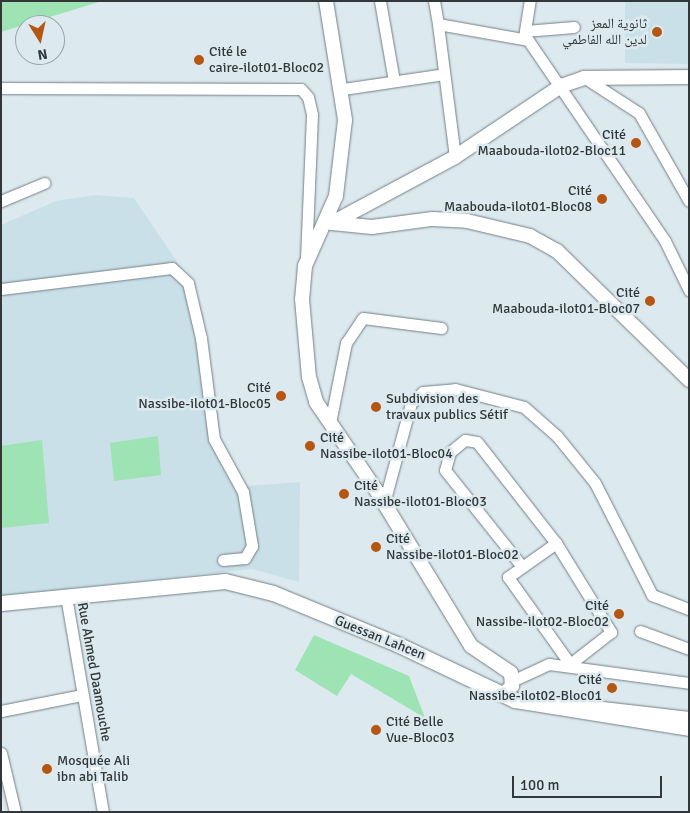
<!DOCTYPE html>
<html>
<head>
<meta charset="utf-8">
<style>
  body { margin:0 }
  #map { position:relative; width:690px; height:813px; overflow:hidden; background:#dceaef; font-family:Signika,"Noto Naskh Arabic",sans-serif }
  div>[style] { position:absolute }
  .built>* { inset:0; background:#c9e0e8 }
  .green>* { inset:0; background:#9de3b3 }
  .roads { filter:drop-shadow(0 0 1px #727f84) drop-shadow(0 0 1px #727f84) }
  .minor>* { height:11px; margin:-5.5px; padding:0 5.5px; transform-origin:5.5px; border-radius:5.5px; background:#fff }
  .tertiary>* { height:14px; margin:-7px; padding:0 7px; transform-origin:7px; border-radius:7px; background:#fff }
  .secondary>* { height:15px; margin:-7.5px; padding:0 7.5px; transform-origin:7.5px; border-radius:7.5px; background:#fff }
  .dots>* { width:14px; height:14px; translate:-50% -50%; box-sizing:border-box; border:2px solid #dceaef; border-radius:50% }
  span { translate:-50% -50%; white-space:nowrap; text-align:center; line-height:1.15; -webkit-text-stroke:5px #dceaef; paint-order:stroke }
  .poi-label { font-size:14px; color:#32383a }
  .right { translate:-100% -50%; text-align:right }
  .left { translate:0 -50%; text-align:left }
  .street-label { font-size:14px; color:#32383a }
  .frame { position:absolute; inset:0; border:2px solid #32383a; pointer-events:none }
  .north { position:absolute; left:15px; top:15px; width:50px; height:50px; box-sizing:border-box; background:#dceaef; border:1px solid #98a3a7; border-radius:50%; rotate:170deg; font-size:14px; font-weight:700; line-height:20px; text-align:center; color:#32383a }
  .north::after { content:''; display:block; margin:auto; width:18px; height:22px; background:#b65613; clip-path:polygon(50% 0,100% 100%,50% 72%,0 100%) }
  .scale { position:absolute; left:512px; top:776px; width:150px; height:22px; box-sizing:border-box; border:2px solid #32383a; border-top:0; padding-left:6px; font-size:15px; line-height:18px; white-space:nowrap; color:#32383a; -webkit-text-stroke:4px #dceaef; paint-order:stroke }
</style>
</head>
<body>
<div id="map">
  <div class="built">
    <div style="clip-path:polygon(625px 1px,689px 1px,689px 64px,625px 63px)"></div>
    <div style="clip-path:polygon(95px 195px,134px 198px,192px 284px,201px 309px,220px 443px,247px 486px,300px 482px,299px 582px,252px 569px,1px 596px,1px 225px,56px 201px)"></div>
  </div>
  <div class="green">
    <div style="clip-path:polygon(1px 1px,102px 1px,1px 32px)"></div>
    <div style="clip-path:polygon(158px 436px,161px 475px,114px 481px,110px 443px)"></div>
    <div style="clip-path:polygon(42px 440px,49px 523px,1px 528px,1px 446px)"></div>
    <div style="clip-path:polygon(314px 635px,409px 676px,425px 718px,351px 674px,337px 696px,295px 670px)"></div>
  </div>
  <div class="roads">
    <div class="minor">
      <div style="left:380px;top:1px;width:81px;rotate:80.1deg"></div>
      <div style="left:434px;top:1px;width:23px;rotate:80deg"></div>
      <div style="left:525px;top:31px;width:49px;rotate:-4.7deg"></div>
      <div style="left:524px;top:37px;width:36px;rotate:-81deg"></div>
      <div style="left:585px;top:78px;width:64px;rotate:32.9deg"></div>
      <div style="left:639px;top:113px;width:101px;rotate:60.4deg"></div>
      <div style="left:1px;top:88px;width:300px;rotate:0.2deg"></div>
      <div style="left:301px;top:89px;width:11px;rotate:49deg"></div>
      <div style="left:308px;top:97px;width:18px;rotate:77deg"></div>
      <div style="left:312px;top:115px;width:145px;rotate:92.4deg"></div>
      <div style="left:343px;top:89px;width:102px;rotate:-8.4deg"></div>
      <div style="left:455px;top:157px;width:134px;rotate:-97.3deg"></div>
      <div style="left:438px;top:24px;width:91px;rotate:10.1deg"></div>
      <div style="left:528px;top:40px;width:243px;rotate:55.7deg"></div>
      <div style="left:665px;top:241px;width:55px;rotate:63.9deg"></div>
      <div style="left:1px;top:201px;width:47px;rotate:-22.7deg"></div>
      <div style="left:1px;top:289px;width:172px;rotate:-7deg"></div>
      <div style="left:172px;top:268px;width:22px;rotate:43deg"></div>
      <div style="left:188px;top:283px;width:57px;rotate:76.7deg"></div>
      <div style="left:201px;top:338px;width:102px;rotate:82.7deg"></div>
      <div style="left:214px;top:439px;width:60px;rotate:61.3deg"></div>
      <div style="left:243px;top:492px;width:55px;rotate:80.5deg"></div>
      <div style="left:252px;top:546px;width:14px;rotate:120deg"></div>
      <div style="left:245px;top:558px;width:22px;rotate:175deg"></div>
      <div style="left:330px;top:423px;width:82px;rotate:-78.7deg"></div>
      <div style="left:346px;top:343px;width:30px;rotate:-56deg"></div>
      <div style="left:363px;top:318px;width:79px;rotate:7.3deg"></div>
      <div style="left:384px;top:503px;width:104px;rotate:-74.9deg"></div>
      <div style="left:411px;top:403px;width:16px;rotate:-43deg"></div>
      <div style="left:423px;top:392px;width:32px;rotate:-5deg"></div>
      <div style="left:455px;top:389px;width:71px;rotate:14.6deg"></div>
      <div style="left:524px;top:407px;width:44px;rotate:41.3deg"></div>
      <div style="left:557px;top:436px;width:60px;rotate:51deg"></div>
      <div style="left:595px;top:483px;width:126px;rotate:63deg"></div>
      <div style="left:652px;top:595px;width:40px;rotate:21deg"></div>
      <div style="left:520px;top:564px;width:120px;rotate:-128.6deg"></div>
      <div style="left:445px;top:470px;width:19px;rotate:-74deg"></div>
      <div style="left:450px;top:452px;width:19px;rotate:-39deg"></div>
      <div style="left:465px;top:440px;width:12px;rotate:9deg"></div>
      <div style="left:477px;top:442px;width:128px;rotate:52deg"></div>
      <div style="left:556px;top:543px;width:105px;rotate:58.3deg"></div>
      <div style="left:611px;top:632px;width:52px;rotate:142deg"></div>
      <div style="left:570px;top:664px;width:107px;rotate:-125.5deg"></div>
      <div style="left:508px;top:577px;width:59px;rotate:-35.3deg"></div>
      <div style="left:66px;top:596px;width:219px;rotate:80.3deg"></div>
      <div style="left:640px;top:631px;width:52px;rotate:20.2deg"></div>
      <div style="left:512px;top:681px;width:41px;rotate:-24.7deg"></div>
      <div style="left:549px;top:664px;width:141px;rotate:7.7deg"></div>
      <div style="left:542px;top:700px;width:148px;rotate:6.6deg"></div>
      <div style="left:1px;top:711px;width:83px;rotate:-11.2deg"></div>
      <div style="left:1px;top:753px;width:61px;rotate:76.7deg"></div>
    </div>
    <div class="tertiary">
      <div style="left:326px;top:1px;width:121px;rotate:80.9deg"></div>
      <div style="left:345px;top:120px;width:77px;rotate:96.8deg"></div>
      <div style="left:336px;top:196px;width:77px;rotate:113.9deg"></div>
      <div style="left:305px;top:266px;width:33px;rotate:95deg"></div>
      <div style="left:302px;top:299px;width:78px;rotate:84.9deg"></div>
      <div style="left:309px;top:377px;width:26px;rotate:74deg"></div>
      <div style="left:316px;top:402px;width:110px;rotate:55.7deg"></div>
      <div style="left:378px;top:493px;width:179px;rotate:58.7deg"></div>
      <div style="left:471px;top:646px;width:48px;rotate:34deg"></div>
      <div style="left:511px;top:673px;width:13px;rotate:86deg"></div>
      <div style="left:512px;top:686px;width:11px;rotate:135deg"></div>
      <div style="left:332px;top:223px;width:40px;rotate:5.7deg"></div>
      <div style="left:372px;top:227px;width:61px;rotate:-7.6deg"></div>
      <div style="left:432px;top:219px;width:35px;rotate:3deg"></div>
      <div style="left:467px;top:221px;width:65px;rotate:13.4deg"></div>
      <div style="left:530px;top:236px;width:31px;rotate:29deg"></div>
      <div style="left:557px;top:251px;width:185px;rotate:44.3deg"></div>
      <div style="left:332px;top:223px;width:140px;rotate:-28.2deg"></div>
      <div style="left:455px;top:157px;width:128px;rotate:-33.8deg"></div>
      <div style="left:561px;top:86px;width:24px;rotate:-19deg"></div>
      <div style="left:584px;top:78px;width:105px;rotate:-0.5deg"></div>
    </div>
    <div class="secondary">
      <div style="left:1px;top:603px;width:225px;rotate:-5.6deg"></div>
      <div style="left:225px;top:581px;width:49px;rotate:14deg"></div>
      <div style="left:273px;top:593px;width:136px;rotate:22.4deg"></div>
      <div style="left:399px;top:645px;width:128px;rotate:25.4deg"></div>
      <div style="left:515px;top:700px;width:176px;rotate:9.1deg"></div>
    </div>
  </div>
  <div class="dots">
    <div style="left:657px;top:32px;background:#b65613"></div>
    <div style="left:199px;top:60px;background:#b65613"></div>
    <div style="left:636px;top:143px;background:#b65613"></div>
    <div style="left:602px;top:199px;background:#b65613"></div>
    <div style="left:650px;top:301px;background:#b65613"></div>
    <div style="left:281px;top:396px;background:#b65613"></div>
    <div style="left:376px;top:407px;background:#b65613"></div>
    <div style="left:310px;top:446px;background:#b65613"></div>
    <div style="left:344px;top:494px;background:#b65613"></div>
    <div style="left:376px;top:547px;background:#b65613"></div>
    <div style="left:619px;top:614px;background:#b65613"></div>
    <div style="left:612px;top:688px;background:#b65613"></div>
    <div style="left:376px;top:730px;background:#b65613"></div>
    <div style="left:47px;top:769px;background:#b65613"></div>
  </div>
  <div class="poi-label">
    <span class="right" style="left:647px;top:32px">ثانوية المعز<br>لدين الله الفاطمي</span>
    <span class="left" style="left:209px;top:60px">Cité le<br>caire-ilot01-Bloc02</span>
    <span class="right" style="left:626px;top:143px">Cité<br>Maabouda-ilot02-Bloc11</span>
    <span class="right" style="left:592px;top:199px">Cité<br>Maabouda-ilot01-Bloc08</span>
    <span class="right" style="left:640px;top:301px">Cité<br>Maabouda-ilot01-Bloc07</span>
    <span class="right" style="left:271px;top:396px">Cité<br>Nassibe-ilot01-Bloc05</span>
    <span class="left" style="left:386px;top:407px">Subdivision des<br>travaux publics Sétif</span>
    <span class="left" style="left:320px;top:446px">Cité<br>Nassibe-ilot01-Bloc04</span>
    <span class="left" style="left:354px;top:494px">Cité<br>Nassibe-ilot01-Bloc03</span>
    <span class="left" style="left:386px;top:547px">Cité<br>Nassibe-ilot01-Bloc02</span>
    <span class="right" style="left:609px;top:614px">Cité<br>Nassibe-ilot02-Bloc02</span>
    <span class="right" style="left:602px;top:688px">Cité<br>Nassibe-ilot02-Bloc01</span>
    <span class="left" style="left:386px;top:730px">Cité Belle<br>Vue-Bloc03</span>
    <span class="left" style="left:57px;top:769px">Mosquée Ali<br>ibn abi Talib</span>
  </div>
  <div class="street-label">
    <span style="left:380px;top:638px;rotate:22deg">Guessan Lahcen</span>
    <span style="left:94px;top:672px;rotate:80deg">Rue Ahmed Daamouche</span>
  </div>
  <div class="frame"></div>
  <div class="north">N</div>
  <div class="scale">100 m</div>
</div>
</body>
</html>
